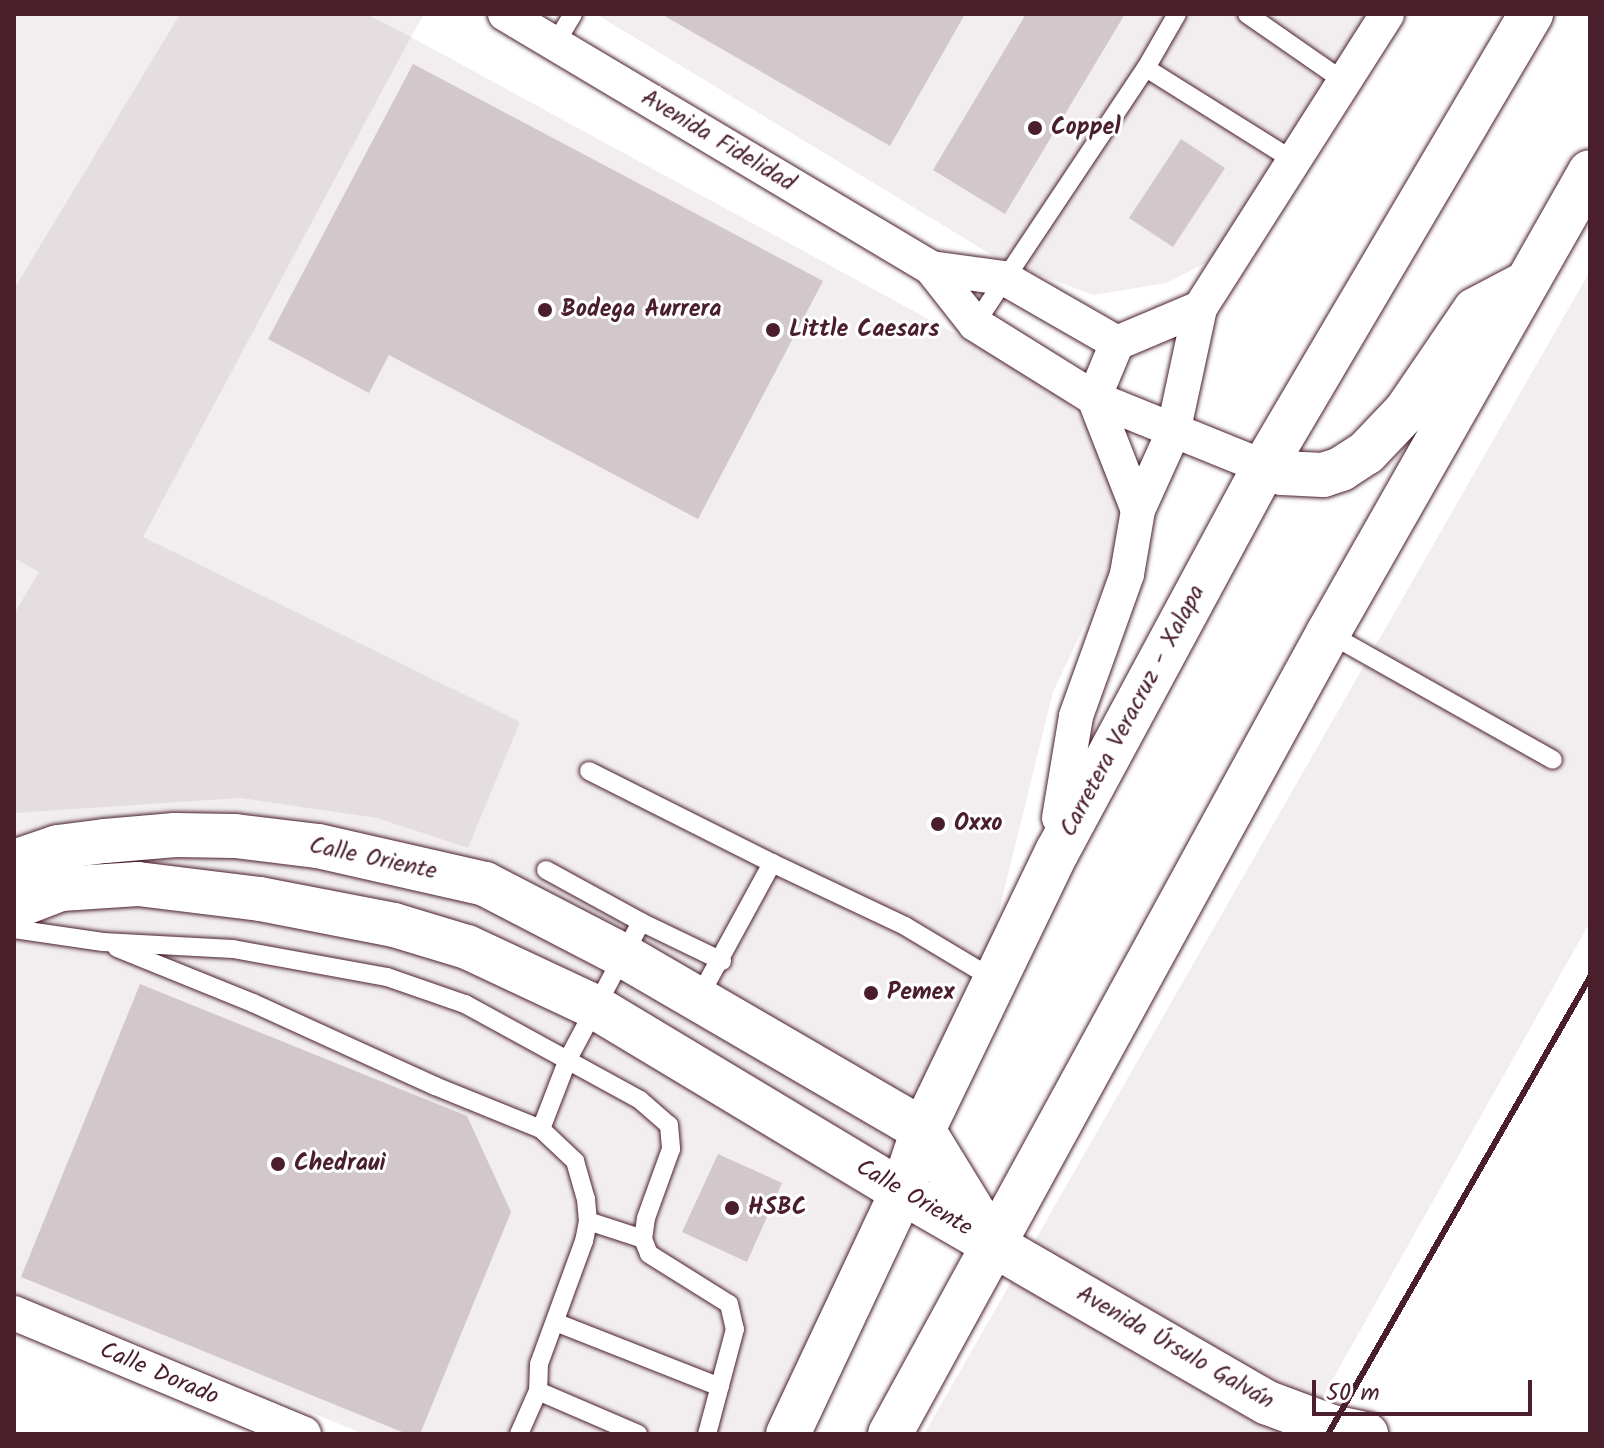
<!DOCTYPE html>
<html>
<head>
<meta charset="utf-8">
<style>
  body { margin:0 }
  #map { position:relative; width:1604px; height:1448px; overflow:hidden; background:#fff; font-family:Kalam,sans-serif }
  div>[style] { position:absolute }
  .built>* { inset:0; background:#f2eeef }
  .green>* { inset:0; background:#e5dee0 }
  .building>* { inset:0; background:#d2c7cb }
  .roads { filter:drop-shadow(0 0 2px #4a1f2b) drop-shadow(0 0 2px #4a1f2b) }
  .service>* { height:18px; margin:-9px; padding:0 9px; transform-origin:9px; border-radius:9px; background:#fff }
  .minor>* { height:34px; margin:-17px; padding:0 17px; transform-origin:17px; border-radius:17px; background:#fff }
  .secondary>* { height:44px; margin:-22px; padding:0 22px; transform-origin:22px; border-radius:22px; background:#fff }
  .primary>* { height:44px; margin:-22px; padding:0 22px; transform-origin:22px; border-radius:22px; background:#fff }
  .rail>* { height:6px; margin:-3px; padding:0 3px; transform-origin:3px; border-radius:3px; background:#4a1f2b }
  .dots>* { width:22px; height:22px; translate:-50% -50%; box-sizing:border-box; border:4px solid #fff; border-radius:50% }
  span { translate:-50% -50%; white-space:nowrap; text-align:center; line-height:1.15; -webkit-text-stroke:6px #fff; paint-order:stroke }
  .poi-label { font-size:24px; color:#4a1f2b; font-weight:700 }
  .left { translate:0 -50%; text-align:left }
  .street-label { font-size:24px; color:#4a1f2b }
  .frame { position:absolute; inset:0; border:16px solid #4a1f2b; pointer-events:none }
  .scale { position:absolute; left:1312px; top:1380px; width:220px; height:36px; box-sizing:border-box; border:4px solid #4a1f2b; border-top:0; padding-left:10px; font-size:24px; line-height:28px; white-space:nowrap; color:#4a1f2b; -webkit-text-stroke:6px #fff; paint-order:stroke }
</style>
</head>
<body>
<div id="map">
  <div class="built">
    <div style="clip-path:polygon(14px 14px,424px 14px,411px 37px,1053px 387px,1099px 439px,1120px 504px,1111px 570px,1053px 692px,989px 952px,767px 1434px,364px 1434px,14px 1293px)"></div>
    <div style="clip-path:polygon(596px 14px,1367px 14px,1213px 259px,1167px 283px,1093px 295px,1000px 260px)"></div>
    <div style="clip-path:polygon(1590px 271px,1590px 922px,1302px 1434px,924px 1434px)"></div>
  </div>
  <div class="green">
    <div style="clip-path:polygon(180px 14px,366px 14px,411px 37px,143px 537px,520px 722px,468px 848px,377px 818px,240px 798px,14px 813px,14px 614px,39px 572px,14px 558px,14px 289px)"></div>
  </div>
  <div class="building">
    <div style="clip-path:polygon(661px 14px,965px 14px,890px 146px)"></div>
    <div style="clip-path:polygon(1026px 14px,1125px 14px,1005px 214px,933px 170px)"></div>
    <div style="clip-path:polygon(413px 64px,823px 281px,698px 519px,389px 355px,369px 393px,268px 339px)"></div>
    <div style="clip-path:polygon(1181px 139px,1225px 168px,1173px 247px,1129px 218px)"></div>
    <div style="clip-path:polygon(140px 984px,467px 1116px,511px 1212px,420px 1434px,407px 1434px,21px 1277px)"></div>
    <div style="clip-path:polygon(718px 1154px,782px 1183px,747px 1262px,682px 1232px)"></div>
  </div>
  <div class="roads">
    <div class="service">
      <div style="left:1177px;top:14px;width:62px;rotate:119.9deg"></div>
      <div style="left:1146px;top:68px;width:171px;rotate:32.1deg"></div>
      <div style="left:1247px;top:14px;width:116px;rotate:34.8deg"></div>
      <div style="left:555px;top:44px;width:35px;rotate:-59deg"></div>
      <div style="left:975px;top:324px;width:308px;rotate:-56.3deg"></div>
      <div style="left:1328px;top:633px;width:258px;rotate:29.4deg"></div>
      <div style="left:589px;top:771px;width:205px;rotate:26.7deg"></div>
      <div style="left:546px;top:870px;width:108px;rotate:28.7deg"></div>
      <div style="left:14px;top:929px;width:90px;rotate:8.3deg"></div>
      <div style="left:103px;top:942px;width:130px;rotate:3.1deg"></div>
      <div style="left:233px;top:949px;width:157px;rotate:10.3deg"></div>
      <div style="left:387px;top:977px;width:83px;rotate:19.1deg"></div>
      <div style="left:465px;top:1004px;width:200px;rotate:28.7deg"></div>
      <div style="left:640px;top:1100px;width:38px;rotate:41deg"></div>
      <div style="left:669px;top:1125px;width:24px;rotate:85deg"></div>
      <div style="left:671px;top:1149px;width:73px;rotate:109.9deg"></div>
      <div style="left:646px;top:1218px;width:21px;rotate:98deg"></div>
      <div style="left:643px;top:1239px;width:16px;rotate:68deg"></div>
      <div style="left:649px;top:1254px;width:94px;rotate:32deg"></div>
      <div style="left:729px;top:1304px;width:26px;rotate:77deg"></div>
      <div style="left:735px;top:1329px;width:109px;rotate:104.9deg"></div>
      <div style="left:117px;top:948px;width:147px;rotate:22deg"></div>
      <div style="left:253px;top:1003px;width:200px;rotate:24.5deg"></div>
      <div style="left:435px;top:1086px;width:114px;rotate:22.1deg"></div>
      <div style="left:541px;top:1129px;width:47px;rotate:43.3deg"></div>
      <div style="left:575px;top:1161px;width:40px;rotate:74deg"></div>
      <div style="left:586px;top:1199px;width:22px;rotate:85deg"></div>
      <div style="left:588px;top:1221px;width:20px;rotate:101deg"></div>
      <div style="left:584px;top:1241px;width:131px;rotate:110.1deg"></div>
      <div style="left:539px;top:1364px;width:27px;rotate:92deg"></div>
      <div style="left:538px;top:1391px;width:109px;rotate:23.3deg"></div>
      <div style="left:698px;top:999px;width:155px;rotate:-61.4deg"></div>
      <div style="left:772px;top:863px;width:147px;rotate:25.3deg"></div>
      <div style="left:905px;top:926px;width:107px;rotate:30.9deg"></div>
      <div style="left:541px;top:1129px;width:75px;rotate:-68.9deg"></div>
      <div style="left:568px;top:1059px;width:155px;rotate:-61.9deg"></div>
      <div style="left:641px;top:922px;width:90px;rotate:25.7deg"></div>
      <div style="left:588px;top:1221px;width:58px;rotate:18.1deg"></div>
      <div style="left:555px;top:1322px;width:177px;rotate:21.5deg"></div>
      <div style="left:519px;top:1434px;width:47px;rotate:-66.2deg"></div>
    </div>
    <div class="minor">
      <div style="left:505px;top:14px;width:496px;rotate:30.8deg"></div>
      <div style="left:931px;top:268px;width:71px;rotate:51.8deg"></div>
      <div style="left:975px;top:324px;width:140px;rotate:31.9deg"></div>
      <div style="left:1094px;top:398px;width:183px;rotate:22.1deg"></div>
      <div style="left:931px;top:268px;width:74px;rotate:7.8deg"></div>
      <div style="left:1004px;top:278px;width:130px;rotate:29.9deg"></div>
      <div style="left:1117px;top:343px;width:90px;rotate:-22.9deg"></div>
      <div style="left:1117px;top:343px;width:60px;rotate:112.7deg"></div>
      <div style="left:1094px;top:398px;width:120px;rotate:68.6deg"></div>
      <div style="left:1059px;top:818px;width:103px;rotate:-80.5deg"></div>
      <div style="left:1076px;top:716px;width:151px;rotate:-70.2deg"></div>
      <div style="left:1127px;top:574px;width:65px;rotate:-80.2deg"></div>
      <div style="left:1138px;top:510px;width:85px;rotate:-65.6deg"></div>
      <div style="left:1173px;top:433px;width:128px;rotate:-77.8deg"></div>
      <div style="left:1200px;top:308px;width:348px;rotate:-57.5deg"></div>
      <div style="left:14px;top:1313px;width:314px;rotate:22.6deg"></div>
    </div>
    <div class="secondary">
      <div style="left:14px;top:862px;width:46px;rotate:-18.8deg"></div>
      <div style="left:58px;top:847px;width:47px;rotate:-7.3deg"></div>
      <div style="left:105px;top:841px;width:70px;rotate:-4.9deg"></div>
      <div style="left:175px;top:835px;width:60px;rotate:1deg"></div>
      <div style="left:235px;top:836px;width:84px;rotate:6.9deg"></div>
      <div style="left:318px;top:846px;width:171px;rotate:12.8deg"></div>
      <div style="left:485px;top:884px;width:157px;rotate:27.4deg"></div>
      <div style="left:624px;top:956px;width:346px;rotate:30.2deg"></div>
      <div style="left:923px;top:1130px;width:130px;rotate:58.5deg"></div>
      <div style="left:14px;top:907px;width:50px;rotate:-21deg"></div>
      <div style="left:61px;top:889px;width:77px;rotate:-3.7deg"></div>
      <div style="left:138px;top:884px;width:123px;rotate:7deg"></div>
      <div style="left:260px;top:899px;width:136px;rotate:11deg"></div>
      <div style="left:394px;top:925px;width:76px;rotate:16.8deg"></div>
      <div style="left:467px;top:947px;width:139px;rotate:25.1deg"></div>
      <div style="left:593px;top:1006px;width:361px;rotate:31deg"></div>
      <div style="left:902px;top:1192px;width:422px;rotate:30deg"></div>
      <div style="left:1268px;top:1403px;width:68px;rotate:20.6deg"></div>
      <div style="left:1332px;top:1427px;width:35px;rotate:12deg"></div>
    </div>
    <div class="primary">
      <div style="left:1264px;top:467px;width:19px;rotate:18deg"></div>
      <div style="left:1282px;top:473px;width:41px;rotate:2.8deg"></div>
      <div style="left:1323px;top:475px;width:19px;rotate:-18deg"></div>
      <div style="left:1341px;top:469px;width:30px;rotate:-33deg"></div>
      <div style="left:1366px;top:453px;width:58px;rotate:-46.4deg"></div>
      <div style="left:1406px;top:411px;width:122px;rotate:-55.7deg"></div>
      <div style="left:1475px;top:310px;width:58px;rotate:-27.9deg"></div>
      <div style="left:788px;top:1434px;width:268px;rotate:-64.8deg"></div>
      <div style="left:902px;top:1192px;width:65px;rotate:-71.3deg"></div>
      <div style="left:923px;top:1130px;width:309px;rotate:-64.3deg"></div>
      <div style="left:1057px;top:852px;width:437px;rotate:-61.7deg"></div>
      <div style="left:1264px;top:467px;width:526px;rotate:-59.48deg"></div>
      <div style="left:890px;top:1434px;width:913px;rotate:-61.33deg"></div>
      <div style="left:1328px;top:633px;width:530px;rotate:-60.39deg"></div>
    </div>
  </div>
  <div class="rail">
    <div style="left:1328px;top:1434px;width:527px;rotate:-60.17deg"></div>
  </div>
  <div class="dots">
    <div style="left:1035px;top:128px;background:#4a1f2b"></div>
    <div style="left:545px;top:310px;background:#4a1f2b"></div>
    <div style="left:773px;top:330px;background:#4a1f2b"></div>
    <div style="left:938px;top:824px;background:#4a1f2b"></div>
    <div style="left:871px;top:993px;background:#4a1f2b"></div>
    <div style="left:278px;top:1164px;background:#4a1f2b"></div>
    <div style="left:732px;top:1208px;background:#4a1f2b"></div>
  </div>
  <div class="poi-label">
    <span class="left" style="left:1051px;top:128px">Coppel</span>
    <span class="left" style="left:561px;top:310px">Bodega Aurrera</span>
    <span class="left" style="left:789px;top:330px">Little Caesars</span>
    <span class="left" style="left:954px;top:824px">Oxxo</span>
    <span class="left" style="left:887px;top:993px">Pemex</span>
    <span class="left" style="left:294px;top:1164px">Chedraui</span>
    <span class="left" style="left:748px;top:1208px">HSBC</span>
  </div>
  <div class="street-label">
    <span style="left:718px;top:141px;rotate:31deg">Avenida Fidelidad</span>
    <span style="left:1133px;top:711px;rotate:-62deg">Carretera Veracruz - Xalapa</span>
    <span style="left:373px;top:859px;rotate:12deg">Calle Oriente</span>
    <span style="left:914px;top:1198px;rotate:30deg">Calle Oriente</span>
    <span style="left:1175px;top:1348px;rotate:30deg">Avenida Úrsulo Galván</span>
    <span style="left:159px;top:1374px;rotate:23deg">Calle Dorado</span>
  </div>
  <div class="frame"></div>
  <div class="scale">50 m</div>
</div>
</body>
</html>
